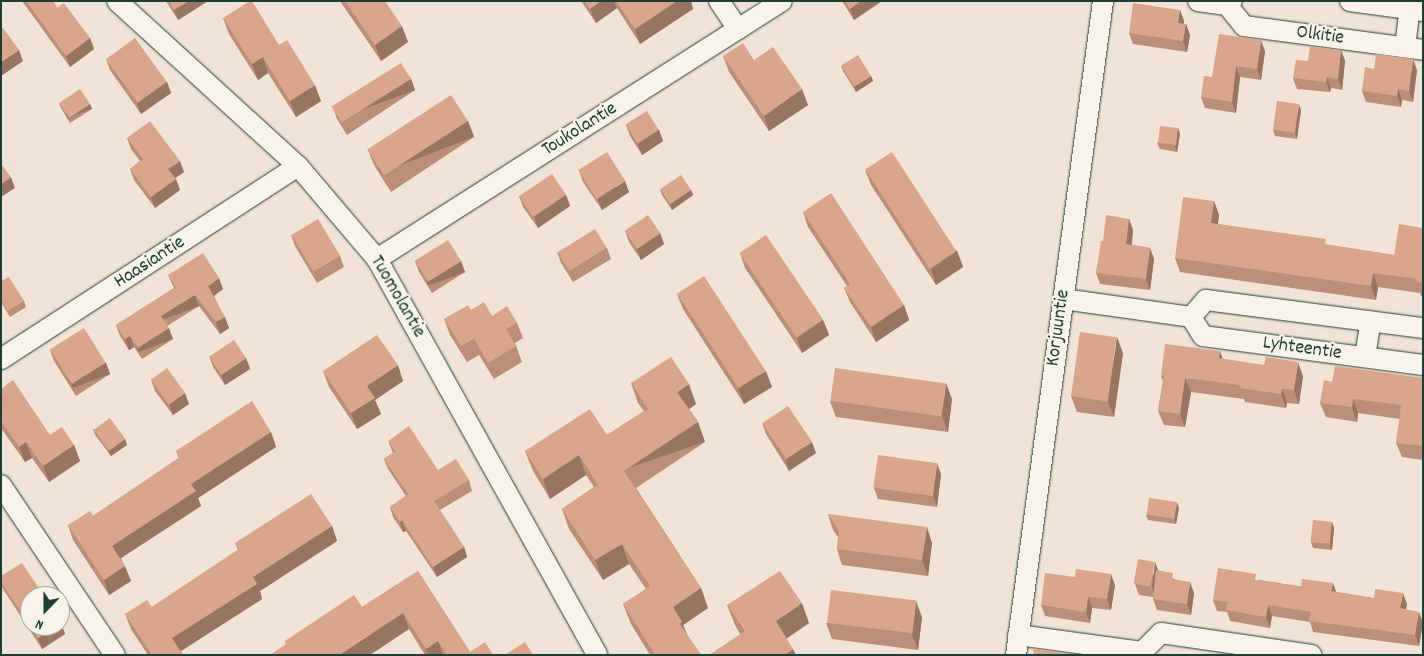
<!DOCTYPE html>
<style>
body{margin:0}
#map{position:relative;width:1424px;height:656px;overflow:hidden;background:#f1e3d6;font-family:Dekko,sans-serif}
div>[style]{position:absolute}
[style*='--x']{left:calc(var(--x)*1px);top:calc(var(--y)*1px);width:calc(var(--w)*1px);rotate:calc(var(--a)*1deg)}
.roads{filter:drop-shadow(0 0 1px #1f3d34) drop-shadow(0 0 1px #1f3d34)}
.minor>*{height:20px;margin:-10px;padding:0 10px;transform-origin:10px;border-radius:10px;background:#f7f3e8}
.wall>*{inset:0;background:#bb8e79}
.shaded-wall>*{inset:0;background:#987463;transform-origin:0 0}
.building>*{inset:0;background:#d9a58d;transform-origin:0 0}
span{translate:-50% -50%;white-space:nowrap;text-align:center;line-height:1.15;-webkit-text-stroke:4.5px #f7f3e8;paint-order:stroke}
.street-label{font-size:20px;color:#1f3d34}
.frame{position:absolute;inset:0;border:2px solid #1f3d34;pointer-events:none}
.north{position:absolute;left:20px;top:586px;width:50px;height:50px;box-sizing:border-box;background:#f7f3e8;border:1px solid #a1aaa0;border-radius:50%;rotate:202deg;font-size:14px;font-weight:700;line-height:20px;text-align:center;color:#1f3d34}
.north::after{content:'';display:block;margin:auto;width:18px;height:22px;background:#1f3d34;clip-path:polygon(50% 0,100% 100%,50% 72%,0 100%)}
</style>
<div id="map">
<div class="roads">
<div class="minor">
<i style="--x:117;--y:1;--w:245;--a:42.4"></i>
<i style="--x:298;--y:166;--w:122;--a:49.7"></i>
<i style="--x:377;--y:259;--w:453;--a:60.9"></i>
<i style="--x:719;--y:1;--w:34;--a:56"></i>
<i style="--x:1198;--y:1;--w:29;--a:8"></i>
<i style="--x:1227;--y:5;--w:6;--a:-39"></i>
<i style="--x:1350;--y:1;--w:74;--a:7.8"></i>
<i style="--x:1227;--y:5;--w:27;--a:51"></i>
<i style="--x:1244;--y:26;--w:181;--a:7.6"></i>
<i style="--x:1405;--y:47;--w:38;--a:-83"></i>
<i style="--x:377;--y:259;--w:480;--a:-32.5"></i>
<i style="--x:1063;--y:299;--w:129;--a:8"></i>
<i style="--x:1191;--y:317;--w:22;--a:58"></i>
<i style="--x:1203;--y:336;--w:222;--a:7.5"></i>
<i style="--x:1191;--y:317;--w:23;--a:-49"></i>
<i style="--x:1206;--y:300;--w:219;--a:7.4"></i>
<i style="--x:1365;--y:357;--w:36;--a:-81"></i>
<i style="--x:1;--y:359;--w:354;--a:-33"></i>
<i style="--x:1;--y:485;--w:205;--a:56.2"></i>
<i style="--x:1018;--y:635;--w:125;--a:7.8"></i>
<i style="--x:1142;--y:652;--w:4;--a:56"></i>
<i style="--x:1142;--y:652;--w:27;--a:-45"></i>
<i style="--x:1161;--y:633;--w:152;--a:8.3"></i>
<i style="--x:1016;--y:655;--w:660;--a:-82.42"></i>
</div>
</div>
<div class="wall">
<i style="clip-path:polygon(22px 1px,53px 1px,57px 8px,90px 38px,94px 49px,70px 67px)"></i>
<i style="clip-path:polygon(166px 1px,208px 1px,178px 20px)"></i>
<i style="clip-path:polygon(340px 1px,385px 1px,408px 42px,381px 61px)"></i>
<i style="clip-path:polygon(581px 1px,691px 1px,693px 9px,640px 44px,617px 8px,596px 23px)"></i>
<i style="clip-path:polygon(842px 1px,882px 1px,854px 20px)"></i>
<i style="clip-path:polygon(1180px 10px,1184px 21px,1184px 24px,1186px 24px,1190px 35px,1187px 52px,1133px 44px,1129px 33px)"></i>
<i style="clip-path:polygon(223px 18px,279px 45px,321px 101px,296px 117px,268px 73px,258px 80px,229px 34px)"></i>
<i style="clip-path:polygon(1341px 50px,1345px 61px,1342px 90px,1331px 88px,1330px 92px,1297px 89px,1293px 78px,1308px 61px)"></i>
<i style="clip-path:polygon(1265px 51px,1261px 80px,1240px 77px,1236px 113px,1205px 108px,1201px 97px,1212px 77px)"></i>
<i style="clip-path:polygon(723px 56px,754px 60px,808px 105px,769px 131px,729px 72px)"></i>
<i style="clip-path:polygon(106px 59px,167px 82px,171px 93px,141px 114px,110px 70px)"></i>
<i style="clip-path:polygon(841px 66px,871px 76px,873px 81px,856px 92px,843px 71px)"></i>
<i style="clip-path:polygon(1374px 69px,1417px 70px,1413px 102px,1402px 100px,1401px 107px,1366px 102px,1362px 91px)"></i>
<i style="clip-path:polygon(411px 79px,415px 90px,347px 135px,337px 119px,333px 108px)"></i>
<i style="clip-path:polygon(59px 103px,90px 104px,92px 109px,70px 123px,61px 108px)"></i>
<i style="clip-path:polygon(1301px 110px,1297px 139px,1275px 136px,1273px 130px)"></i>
<i style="clip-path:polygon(468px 121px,474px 137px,391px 192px,374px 165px,368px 150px)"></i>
<i style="clip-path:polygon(626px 125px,659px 130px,663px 141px,642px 155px,630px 136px)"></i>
<i style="clip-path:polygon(1178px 128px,1180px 134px,1177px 152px,1160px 149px,1157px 143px)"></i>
<i style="clip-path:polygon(127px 138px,184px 172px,175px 178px,180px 190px,155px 208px,134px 180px,130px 169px,140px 161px,131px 149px)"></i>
<i style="clip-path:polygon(865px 170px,957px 251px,963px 267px,936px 285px,871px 185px)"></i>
<i style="clip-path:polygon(579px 171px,629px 192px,602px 210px,583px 182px)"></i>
<i style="clip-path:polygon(660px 189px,691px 190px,693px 195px,672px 210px,662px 195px)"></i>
<i style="clip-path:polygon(566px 195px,570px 206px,538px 228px,523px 207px,519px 196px)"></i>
<i style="clip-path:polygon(1214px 201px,1219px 215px,1218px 224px,1328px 245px,1394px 255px,1423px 228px,1423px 296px,1421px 296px,1420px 293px,1378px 287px,1376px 300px,1180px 272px,1175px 258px)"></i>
<i style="clip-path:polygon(803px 212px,904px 305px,909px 320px,876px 342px,850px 302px,844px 288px,847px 286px,808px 227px)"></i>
<i style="clip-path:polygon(1129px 219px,1133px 230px,1132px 245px,1150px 248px,1154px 259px,1150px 290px,1100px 284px,1096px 273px,1103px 241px)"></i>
<i style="clip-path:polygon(625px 231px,660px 233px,664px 244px,641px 260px,629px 242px)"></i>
<i style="clip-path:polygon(291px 235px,340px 256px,344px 267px,317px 283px,295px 246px)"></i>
<i style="clip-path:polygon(607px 248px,611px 259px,573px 282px,561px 263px,557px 252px)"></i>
<i style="clip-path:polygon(740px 253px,823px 320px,829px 335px,802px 353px,745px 268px)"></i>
<i style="clip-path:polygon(415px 261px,461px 261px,465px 272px,432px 293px,419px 272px)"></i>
<i style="clip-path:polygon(168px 275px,223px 289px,214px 296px,229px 328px,220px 334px,199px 306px,167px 326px,173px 339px,142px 359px,134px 347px,129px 350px,120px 336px,116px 325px,174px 288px)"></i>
<i style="clip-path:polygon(1px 281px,24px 301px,26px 307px,10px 317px,1px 302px)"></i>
<i style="clip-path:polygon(677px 294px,772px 387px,744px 404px,683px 309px)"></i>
<i style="clip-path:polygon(471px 310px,517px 323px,523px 338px,515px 343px,522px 362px,494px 379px,479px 355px,467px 362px,450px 335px,444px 319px)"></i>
<i style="clip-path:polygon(50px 350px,106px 363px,110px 374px,76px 396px,54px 361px)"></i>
<i style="clip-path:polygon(1220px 351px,1222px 359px,1303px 376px,1299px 404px,1287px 403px,1286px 408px,1245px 402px,1244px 399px,1191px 392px,1185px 427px,1164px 425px,1158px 411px,1163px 381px,1161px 376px)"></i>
<i style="clip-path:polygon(1123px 353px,1114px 417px,1077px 412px,1071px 396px)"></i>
<i style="clip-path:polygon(209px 356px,246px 358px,250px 369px,225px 385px,213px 367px)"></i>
<i style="clip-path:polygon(323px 371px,403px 381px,375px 400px,381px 414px,357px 429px,329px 387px)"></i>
<i style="clip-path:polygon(1423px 378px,1423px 460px,1402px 457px,1396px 443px,1400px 419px,1358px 413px,1357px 422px,1326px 417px,1320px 403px,1332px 382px)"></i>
<i style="clip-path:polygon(151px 380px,189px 404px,173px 415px,155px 391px)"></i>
<i style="clip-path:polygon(631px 383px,696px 404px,689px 409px,698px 422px,705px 442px,636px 488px,701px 588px,708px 608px,683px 625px,686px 633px,701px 655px,650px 655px,631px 624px,623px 604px,646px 589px,629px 564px,603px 580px,569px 529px,562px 509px,594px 487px,586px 475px,550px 499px,533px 471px,525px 451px,607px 435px,644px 411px,638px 403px)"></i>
<i style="clip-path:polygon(1px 389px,50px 435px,74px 445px,80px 461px,49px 482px,32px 458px,25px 462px,1px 428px)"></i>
<i style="clip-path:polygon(952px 399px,948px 432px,836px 417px,830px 401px)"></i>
<i style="clip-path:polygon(762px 423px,816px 453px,789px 471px,766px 434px)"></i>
<i style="clip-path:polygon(93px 429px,125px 439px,127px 445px,111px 456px,95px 435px)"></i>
<i style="clip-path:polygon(271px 432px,276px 447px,198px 498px,201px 506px,121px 558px,131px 581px,109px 595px,73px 540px,68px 525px,93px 516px,179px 458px,176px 451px)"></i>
<i style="clip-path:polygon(388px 441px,438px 470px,469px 480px,472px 491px,440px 510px,464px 547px,467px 557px,437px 577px,406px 531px,403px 532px,393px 517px,390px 507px,406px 496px,388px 469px,384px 459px,393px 453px)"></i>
<i style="clip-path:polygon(941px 474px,937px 507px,878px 499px,874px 488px)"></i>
<i style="clip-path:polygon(1179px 508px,1176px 524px,1148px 520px,1146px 515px)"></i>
<i style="clip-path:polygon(828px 514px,932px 543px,928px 576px,842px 565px,837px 549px,838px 537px,833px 530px)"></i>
<i style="clip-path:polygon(1332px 522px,1334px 528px,1332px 550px,1313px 548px,1311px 542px)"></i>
<i style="clip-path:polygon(332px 526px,337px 541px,260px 591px,262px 599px,181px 651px,183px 655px,148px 655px,131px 629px,125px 614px,152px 607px,238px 550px,235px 543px)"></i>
<i style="clip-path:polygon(418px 571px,470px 652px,493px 655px,425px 655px,409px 629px,286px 644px,285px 641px,362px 607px)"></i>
<i style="clip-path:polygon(1159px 571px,1176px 580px,1194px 593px,1191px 615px,1157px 610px,1153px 599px,1153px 597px,1139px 595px,1135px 584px)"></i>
<i style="clip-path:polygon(1px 576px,30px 596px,30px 626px,60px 626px,61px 623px,65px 634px,42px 649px,3px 589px,1px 585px)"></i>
<i style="clip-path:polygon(1259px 580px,1336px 592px,1407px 604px,1406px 609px,1423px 623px,1419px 646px,1313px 632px,1310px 622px,1272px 616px,1270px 628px,1230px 621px,1227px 612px,1217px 611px,1213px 600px)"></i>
<i style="clip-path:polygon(1115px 585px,1111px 610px,1092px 608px,1090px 623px,1045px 616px,1041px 605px)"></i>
<i style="clip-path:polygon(727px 605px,809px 623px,787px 638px,740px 634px,735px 625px)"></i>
<i style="clip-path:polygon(922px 617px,918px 650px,832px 639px,826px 623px)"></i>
</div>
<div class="shaded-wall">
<i style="clip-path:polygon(189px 1px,208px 1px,178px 20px,174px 10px)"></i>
<i style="clip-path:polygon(601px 1px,614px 1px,617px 8px,596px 23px,590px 9px)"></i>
<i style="clip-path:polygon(677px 1px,691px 1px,693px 9px,640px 44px,635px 29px)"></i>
<i style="clip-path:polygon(861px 1px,882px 1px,854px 20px,850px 9px)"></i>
<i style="clip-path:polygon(1180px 10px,1184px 21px,1182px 34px,1178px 23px)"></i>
<i style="clip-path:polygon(1186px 24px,1190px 35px,1187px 52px,1183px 41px)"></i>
<i style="clip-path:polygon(402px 26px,408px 42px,381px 61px,375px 45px)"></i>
<i style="clip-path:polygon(90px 38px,94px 49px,70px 67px,66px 56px)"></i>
<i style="clip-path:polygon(1261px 40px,1265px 51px,1261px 80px,1257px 69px)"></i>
<i style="clip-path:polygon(19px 50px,23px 61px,1px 76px,1px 62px)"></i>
<i style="clip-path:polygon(1341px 50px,1345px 61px,1342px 90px,1338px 79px)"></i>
<i style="clip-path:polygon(263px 57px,268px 73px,258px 80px,252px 64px)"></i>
<i style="clip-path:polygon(1413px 59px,1417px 70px,1413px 102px,1409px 91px)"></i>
<i style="clip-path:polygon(1236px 66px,1240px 77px,1236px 113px,1232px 102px)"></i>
<i style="clip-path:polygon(871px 76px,873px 81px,856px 92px,854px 86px)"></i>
<i style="clip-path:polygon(1327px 77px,1331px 88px,1330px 92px,1326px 82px)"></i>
<i style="left:411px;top:79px;width:12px;height:82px;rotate:70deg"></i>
<i style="clip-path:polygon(167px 82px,171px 93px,141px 114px,137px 103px)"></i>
<i style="clip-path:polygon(315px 85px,321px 101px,296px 117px,290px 101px)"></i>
<i style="clip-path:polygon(802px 89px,808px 105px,769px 131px,764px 116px)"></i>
<i style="clip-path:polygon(1398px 89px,1402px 100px,1401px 107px,1397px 96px)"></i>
<i style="left:90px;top:104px;width:5px;height:26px;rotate:68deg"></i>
<i style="clip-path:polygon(1299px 104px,1301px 110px,1297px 139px,1295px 133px)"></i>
<i style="left:468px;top:121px;width:17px;height:100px;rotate:69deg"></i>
<i style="clip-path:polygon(1178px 128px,1180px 134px,1177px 152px,1175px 146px)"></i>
<i style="clip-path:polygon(659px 130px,663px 141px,642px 155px,638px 144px)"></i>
<i style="clip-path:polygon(180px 161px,184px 172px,172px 180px,168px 169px)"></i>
<i style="clip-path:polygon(11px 177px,15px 188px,1px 197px,1px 184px)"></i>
<i style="clip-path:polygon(176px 179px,180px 190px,155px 208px,151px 197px)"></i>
<i style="clip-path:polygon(625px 181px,629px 192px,602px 210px,598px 199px)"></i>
<i style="clip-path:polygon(691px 190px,693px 195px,672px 210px,670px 204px)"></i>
<i style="clip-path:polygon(566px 195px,570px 206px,538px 228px,534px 217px)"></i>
<i style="clip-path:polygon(1214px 201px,1219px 215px,1216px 237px,1211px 223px)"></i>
<i style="clip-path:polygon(1129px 219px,1133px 230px,1130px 255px,1126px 244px)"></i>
<i style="clip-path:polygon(660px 233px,664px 244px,641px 260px,637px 249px)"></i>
<i style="clip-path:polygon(1150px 248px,1154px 259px,1150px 290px,1146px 279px)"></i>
<i style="clip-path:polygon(957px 251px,963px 267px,936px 285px,931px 269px)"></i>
<i style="left:461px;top:261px;width:12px;height:39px;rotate:70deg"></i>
<i style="clip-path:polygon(1373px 273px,1378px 287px,1376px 300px,1371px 286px)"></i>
<i style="clip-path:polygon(219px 278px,223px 289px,212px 297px,208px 286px)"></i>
<i style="left:195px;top:295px;width:12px;height:40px;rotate:70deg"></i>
<i style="clip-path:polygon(904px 305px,909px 320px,876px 342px,871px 327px)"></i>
<i style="clip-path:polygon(225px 317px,229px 328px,220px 334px,216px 322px)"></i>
<i style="clip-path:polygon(823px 320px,829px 335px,802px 353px,797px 338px)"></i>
<i style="left:169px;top:328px;width:12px;height:37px;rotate:70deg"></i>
<i style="clip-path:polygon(130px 336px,134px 347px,129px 350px,125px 339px)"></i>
<i style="clip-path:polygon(1117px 337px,1123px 353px,1114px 417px,1108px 401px)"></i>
<i style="clip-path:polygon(1220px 351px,1225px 365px,1219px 358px)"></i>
<i style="clip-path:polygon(246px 358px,250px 369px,225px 385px,221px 374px)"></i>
<i style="clip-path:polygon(1298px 362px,1303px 376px,1299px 404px,1294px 390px)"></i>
<i style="left:106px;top:363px;width:12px;height:40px;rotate:70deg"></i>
<i style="clip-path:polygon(398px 365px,403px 381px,375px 400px,381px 414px,357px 429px,351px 413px,367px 386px)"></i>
<i style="clip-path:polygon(766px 371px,772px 387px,744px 404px,738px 388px)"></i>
<i style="clip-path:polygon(1185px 378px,1191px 392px,1185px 427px,1180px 414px)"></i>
<i style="clip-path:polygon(946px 383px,952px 399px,948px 432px,942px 416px)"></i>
<i style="clip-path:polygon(689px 384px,696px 404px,685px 412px,677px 392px)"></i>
<i style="clip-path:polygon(1282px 389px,1287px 403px,1286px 408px,1281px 394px)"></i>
<i style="clip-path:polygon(185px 393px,189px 404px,173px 415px,169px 404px)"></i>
<i style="clip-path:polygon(1353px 399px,1358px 413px,1357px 422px,1352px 407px)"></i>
<i style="left:698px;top:422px;width:21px;height:89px;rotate:71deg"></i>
<i style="clip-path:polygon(271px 432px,276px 447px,198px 498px,201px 506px,118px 560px,112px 546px,191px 484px)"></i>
<i style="clip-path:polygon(125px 439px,127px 445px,111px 456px,108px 451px)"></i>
<i style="clip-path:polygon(26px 442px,32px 458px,25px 462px,19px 447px)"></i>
<i style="clip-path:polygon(812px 442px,816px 453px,789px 471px,785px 460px)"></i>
<i style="clip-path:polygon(74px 445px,80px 461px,49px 482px,43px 466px)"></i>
<i style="clip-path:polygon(579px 455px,586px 475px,550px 499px,543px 479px)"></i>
<i style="clip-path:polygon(937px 463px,941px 474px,937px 507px,933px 496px)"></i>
<i style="clip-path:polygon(1177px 502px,1179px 508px,1176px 524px,1174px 519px)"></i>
<i style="clip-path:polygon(402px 520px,406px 531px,403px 532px,400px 522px)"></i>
<i style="clip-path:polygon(1332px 522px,1334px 528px,1332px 550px,1330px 545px)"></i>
<i style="clip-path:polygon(332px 526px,337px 541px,260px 591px,262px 599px,178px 653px,172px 638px,253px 577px)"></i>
<i style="clip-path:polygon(927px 527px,932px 543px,928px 576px,922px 560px)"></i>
<i style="clip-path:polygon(622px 544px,629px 564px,603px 580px,595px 560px)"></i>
<i style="clip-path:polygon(464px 547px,467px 557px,437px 577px,433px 567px)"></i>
<i style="clip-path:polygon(1155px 562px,1159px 573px,1156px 598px,1152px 587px)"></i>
<i style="clip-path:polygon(125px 566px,131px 581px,109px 595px,104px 580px)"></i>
<i style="clip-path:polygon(1111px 574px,1115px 585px,1111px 610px,1107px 599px)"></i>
<i style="clip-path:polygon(1190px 582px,1194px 593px,1191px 615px,1187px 604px)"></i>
<i style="clip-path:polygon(1333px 583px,1337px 594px,1331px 591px)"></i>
<i style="clip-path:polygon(701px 588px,708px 608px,683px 625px,690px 642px,687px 644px,673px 607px)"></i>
<i style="clip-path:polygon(1403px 593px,1407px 604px,1404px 619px,1400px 608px)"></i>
<i style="clip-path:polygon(1088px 597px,1092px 608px,1090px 623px,1086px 612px)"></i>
<i style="clip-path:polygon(916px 601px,922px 617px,918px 650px,912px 634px)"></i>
<i style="clip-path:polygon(802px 603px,809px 623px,783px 641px,776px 621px)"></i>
<i style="clip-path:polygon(1268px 605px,1272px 616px,1270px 628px,1266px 617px)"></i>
<i style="clip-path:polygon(1419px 612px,1423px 623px,1419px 646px,1415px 635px)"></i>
<i style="clip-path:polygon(403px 613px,409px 629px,370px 655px,339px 655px)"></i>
<i style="clip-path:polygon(60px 623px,61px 623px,65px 634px,42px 649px,38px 638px,56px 626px,60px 626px)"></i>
<i style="clip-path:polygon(438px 641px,443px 655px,428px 655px,426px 649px)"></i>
<i style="clip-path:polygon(793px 649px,796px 655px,784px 655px)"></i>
</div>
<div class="building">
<i style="clip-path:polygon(26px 1px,53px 1px,57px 8px,64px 3px,90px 38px,66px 56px)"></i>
<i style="clip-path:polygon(169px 1px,189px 1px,174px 10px)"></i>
<i style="clip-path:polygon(250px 1px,252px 1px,279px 45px,287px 40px,315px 85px,290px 101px,263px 57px,252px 64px,223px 18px)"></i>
<i style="clip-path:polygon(345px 1px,385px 1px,402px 26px,375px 45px)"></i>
<i style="clip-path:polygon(585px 1px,601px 1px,590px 9px)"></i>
<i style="clip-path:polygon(616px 1px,677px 1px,635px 29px)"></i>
<i style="clip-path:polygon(845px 1px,861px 1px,850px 9px)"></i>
<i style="clip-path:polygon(1133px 3px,1180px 10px,1178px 23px,1186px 24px,1183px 41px,1129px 33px)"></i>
<i style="clip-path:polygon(3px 28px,19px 50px,1px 62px,1px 29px)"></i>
<i style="clip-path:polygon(1219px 34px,1261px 40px,1257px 69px,1236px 66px,1232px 102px,1201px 97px,1204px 76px,1212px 77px)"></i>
<i style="left:135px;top:38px;width:54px;height:36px;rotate:54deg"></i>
<i style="clip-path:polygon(743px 43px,754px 60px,773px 47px,802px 89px,764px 116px,723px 56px)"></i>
<i style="clip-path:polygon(1310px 46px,1341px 50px,1338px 79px,1327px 77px,1326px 82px,1293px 78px,1296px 60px,1308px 61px)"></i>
<i style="clip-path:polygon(1376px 54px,1413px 59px,1409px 91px,1398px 89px,1397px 96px,1362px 91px,1365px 67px,1374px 69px)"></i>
<i style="left:858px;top:55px;width:25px;height:20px;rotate:58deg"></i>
<i style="left:401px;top:63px;width:19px;height:82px;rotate:58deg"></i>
<i style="left:80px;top:89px;width:18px;height:25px;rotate:56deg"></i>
<i style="left:451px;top:95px;width:31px;height:100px;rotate:57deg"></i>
<i style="left:1277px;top:101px;width:22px;height:29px;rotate:8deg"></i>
<i style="left:647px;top:111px;width:22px;height:25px;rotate:58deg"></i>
<i style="clip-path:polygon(150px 121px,180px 161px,168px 169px,176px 179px,151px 197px,130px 169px,143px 159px,127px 138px)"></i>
<i style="left:1160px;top:126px;width:18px;height:17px;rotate:6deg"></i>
<i style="left:607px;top:152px;width:34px;height:34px;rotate:58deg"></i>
<i style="left:892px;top:152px;width:118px;height:32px;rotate:57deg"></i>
<i style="clip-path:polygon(1px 164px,11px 177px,1px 184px)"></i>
<i style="left:552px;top:174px;width:25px;height:40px;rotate:56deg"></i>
<i style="left:681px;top:175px;width:18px;height:25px;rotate:56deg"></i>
<i style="clip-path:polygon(831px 193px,904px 305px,871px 327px,844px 288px,850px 284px,803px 212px)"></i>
<i style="clip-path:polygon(1183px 197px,1214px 201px,1211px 223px,1326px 239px,1325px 244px,1394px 255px,1399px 224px,1423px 228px,1423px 283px,1416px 282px,1417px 279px,1373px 273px,1371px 286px,1175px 258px)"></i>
<i style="left:648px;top:215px;width:22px;height:28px;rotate:56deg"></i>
<i style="clip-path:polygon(1106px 215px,1129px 219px,1126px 244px,1150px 248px,1146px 279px,1096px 273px,1101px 241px,1103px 241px)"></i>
<i style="left:318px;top:219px;width:43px;height:31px;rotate:59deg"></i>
<i style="left:595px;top:229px;width:22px;height:44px;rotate:58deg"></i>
<i style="left:766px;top:235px;width:102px;height:32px;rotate:56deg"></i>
<i style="left:448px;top:240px;width:25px;height:39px;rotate:58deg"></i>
<i style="clip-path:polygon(203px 253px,219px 278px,208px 286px,225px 317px,216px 322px,195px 295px,161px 316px,169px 328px,138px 348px,130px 336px,125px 339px,116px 325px,176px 287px,168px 275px)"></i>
<i style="left:704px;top:276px;width:113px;height:32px;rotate:57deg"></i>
<i style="clip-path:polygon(9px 277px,24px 301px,8px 311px,1px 300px,1px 281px)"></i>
<i style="clip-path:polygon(484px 302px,492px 316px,507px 306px,517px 323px,506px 329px,516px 346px,488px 363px,474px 339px,461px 346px,444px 319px,468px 305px,471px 310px)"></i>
<i style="left:84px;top:328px;width:41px;height:40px;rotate:58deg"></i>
<i style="left:1080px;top:332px;width:37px;height:65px;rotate:8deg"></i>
<i style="clip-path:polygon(377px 335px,398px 365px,367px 386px,375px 398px,351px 413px,323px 371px)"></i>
<i style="left:234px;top:340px;width:22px;height:30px;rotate:56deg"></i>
<i style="clip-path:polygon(1165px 344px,1220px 351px,1219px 358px,1264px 365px,1266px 357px,1298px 362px,1294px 390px,1282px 389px,1281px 394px,1240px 388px,1240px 385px,1185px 378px,1180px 414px,1158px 411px,1164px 376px,1161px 376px)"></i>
<i style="clip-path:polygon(671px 357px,689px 384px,677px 392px,698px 422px,624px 471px,701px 588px,673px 607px,682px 622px,680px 624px,701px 655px,652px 655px,654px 653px,623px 604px,650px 586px,622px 544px,595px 560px,562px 509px,598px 485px,579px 455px,543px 479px,525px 451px,590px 409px,607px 435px,648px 409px,631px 383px)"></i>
<i style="clip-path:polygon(1335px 366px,1423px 378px,1423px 446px,1396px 443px,1401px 405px,1353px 399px,1352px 407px,1320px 403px,1324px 380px,1332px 382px)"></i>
<i style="left:167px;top:368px;width:31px;height:20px;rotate:54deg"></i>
<i style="left:835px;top:368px;width:112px;height:33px;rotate:8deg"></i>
<i style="clip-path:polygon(13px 380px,50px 435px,62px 427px,74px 445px,43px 466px,26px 442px,19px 447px,1px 421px,1px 402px,4px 400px,1px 397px,1px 389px)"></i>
<i style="clip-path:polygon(252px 401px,271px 432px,191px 484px,196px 491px,112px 546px,125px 566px,104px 580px,68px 525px,90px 511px,93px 516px,180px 457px,176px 451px)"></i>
<i style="left:788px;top:406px;width:43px;height:31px;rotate:56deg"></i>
<i style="left:110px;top:418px;width:26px;height:20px;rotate:54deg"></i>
<i style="clip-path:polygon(409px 426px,438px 470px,456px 459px,469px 480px,434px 501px,464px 547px,433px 567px,402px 520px,400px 522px,390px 507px,408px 494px,384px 459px,395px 451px,388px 441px)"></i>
<i style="left:878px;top:455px;width:60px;height:33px;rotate:8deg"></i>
<i style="clip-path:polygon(311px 494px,332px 526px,253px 577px,257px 584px,172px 638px,183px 655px,152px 655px,125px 614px,147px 600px,152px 607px,239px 549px,235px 543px)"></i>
<i style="left:1149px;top:498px;width:28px;height:17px;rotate:8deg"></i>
<i style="clip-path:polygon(828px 514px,927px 527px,922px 560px,837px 549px,839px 531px)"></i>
<i style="left:1313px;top:520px;width:19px;height:22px;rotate:6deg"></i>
<i style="left:1138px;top:559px;width:17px;height:25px;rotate:10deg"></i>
<i style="clip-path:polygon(22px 563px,44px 596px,30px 596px,30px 625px,1px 582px,1px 576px)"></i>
<i style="clip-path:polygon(1218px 568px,1256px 574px,1255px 580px,1301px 587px,1302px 579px,1333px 583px,1331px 591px,1374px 598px,1375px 589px,1403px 593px,1400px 608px,1419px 612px,1415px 635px,1309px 621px,1311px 612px,1268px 605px,1266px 617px,1226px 610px,1227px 602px,1213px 600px)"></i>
<i style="clip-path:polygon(1076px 569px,1111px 574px,1107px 599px,1088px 597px,1086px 612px,1041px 605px,1045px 573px,1075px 577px)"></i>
<i style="clip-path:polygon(1156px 570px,1173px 573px,1172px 579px,1190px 582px,1187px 604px,1153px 599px)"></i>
<i style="clip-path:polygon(418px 571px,470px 652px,485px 642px,493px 655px,447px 655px,438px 641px,426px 649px,403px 613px,339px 655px,270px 655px,286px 644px,285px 641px,354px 595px,362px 607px)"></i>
<i style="clip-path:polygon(780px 571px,802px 603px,776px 621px,793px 649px,784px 655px,709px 655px,745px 631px,727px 605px)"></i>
<i style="left:831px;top:590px;width:86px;height:33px;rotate:7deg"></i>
<i style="clip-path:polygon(30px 626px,56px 626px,38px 638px)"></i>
<i style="clip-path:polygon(525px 642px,533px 655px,505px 655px)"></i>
<i style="clip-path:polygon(1034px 648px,1068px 654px,1068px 655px,1033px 655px)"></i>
</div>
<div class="street-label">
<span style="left:1320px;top:36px;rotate:8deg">Olkitie</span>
<span style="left:580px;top:130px;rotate:-32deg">Toukolantie</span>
<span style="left:150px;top:263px;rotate:-33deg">Haasiantie</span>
<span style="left:397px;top:297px;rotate:60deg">Tuomolantie</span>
<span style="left:1059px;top:328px;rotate:-82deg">Korjuuntie</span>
<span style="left:1302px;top:349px;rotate:8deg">Lyhteentie</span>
</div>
<div class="frame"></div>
<div class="north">N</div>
</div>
